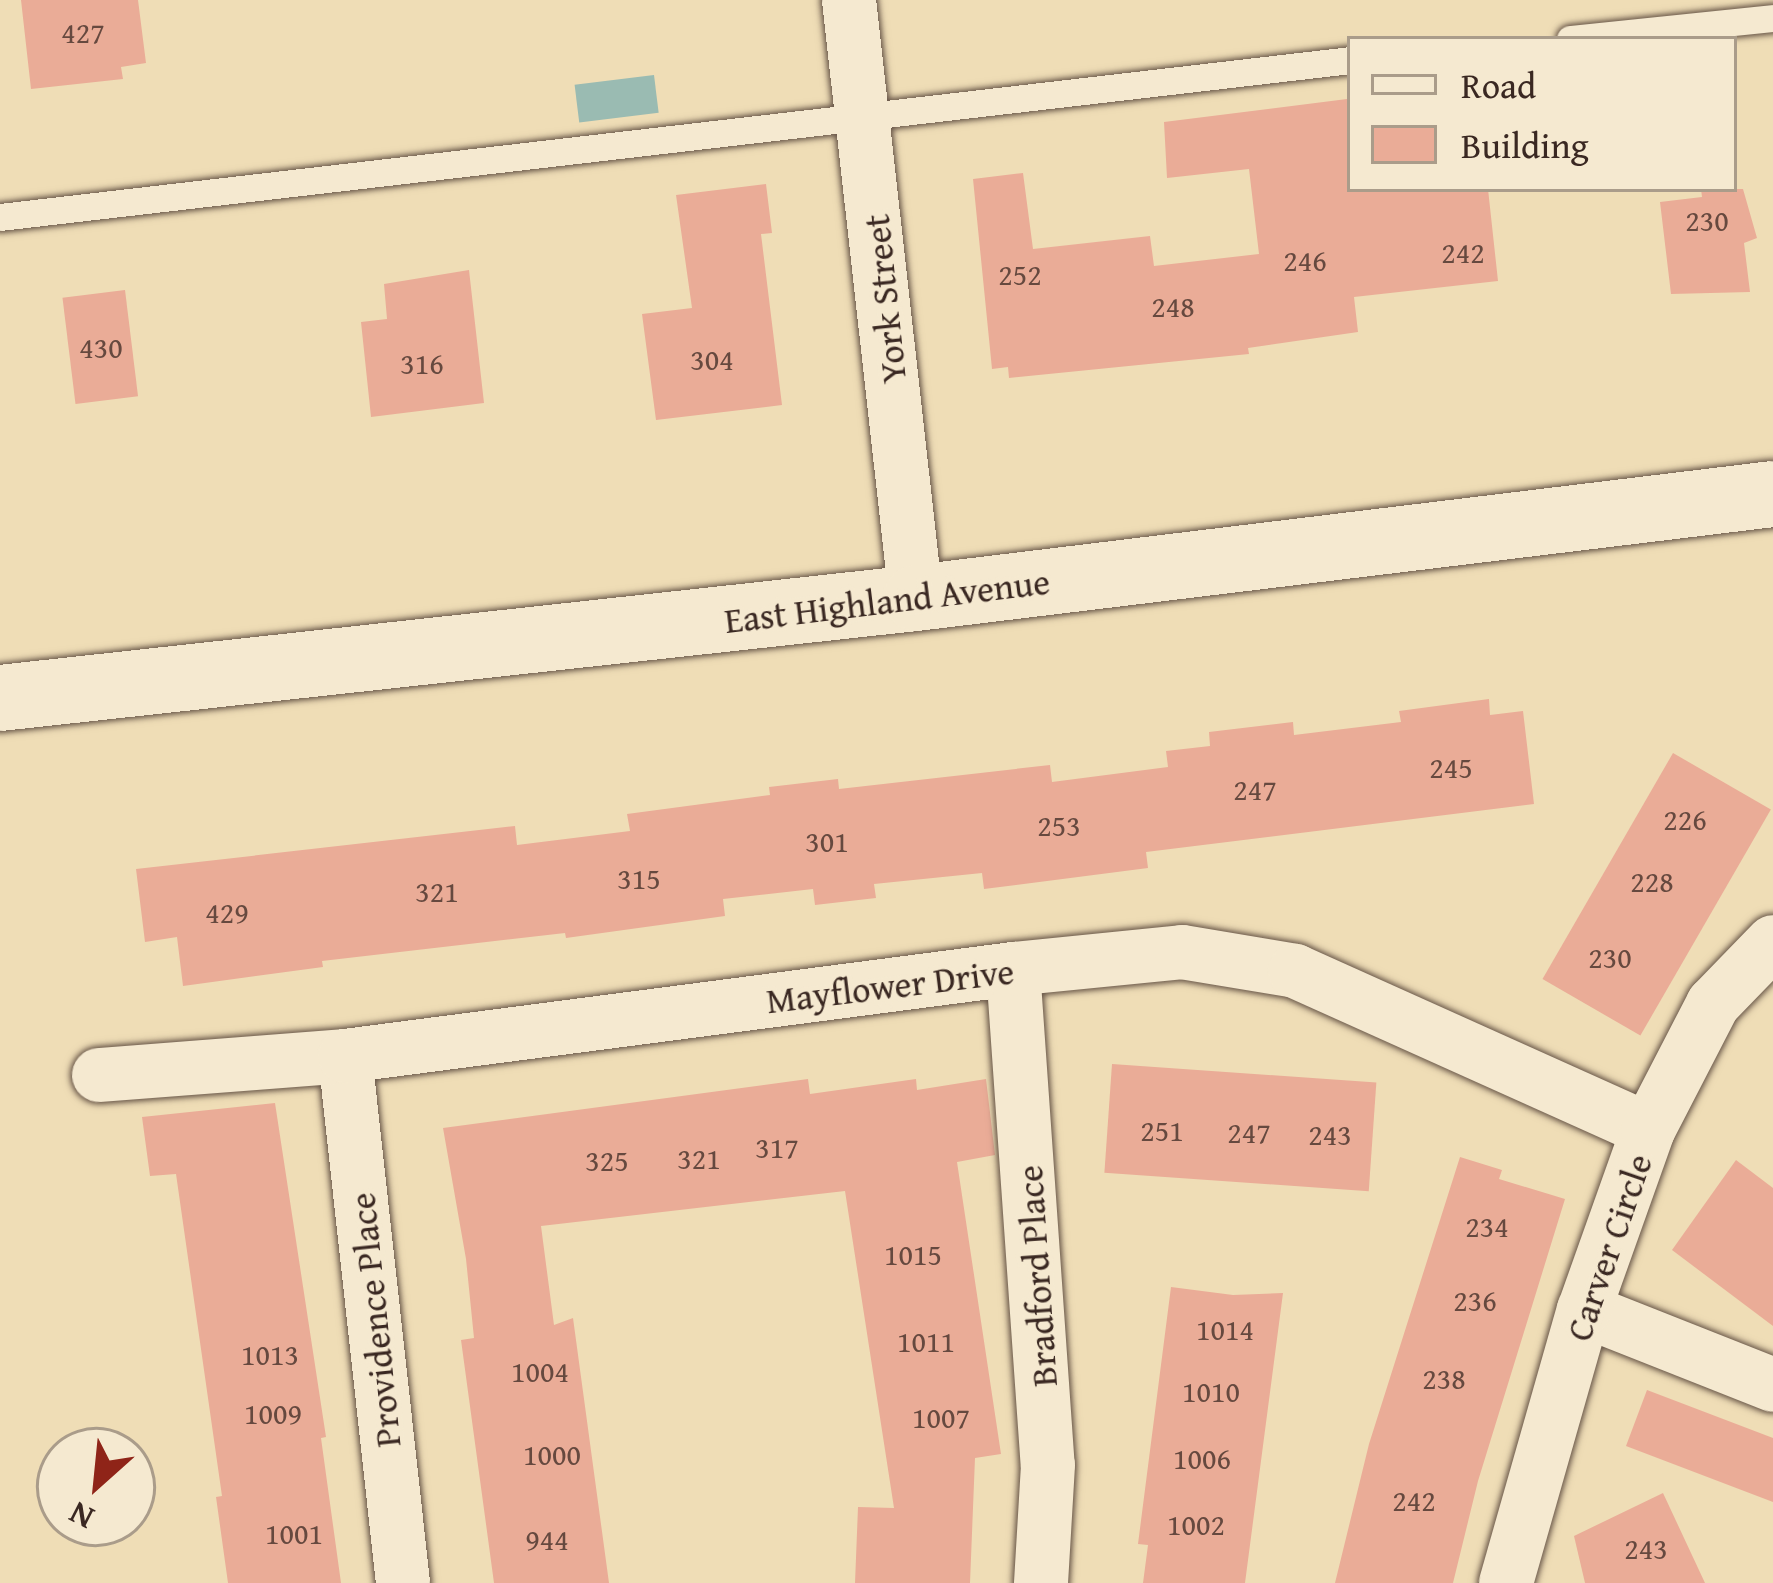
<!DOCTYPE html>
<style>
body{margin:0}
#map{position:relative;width:1773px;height:1583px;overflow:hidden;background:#efddb6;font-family:"Gentium Book Plus",serif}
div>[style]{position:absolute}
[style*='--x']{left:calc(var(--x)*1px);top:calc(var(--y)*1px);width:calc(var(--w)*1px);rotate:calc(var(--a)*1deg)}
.water>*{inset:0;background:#9abbb2;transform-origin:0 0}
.building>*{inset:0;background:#eaac97;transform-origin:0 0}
.roads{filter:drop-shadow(0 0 3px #675547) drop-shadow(0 0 3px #675547)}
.lane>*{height:27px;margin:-13.5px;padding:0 13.5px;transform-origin:13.5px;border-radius:13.5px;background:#f5e9d0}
.street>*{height:54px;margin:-27px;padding:0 27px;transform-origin:27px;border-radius:27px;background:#f5e9d0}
.secondary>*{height:66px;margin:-33px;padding:0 33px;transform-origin:33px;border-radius:33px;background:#f5e9d0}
span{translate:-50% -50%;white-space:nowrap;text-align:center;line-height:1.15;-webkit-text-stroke:9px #f5e9d0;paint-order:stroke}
.number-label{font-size:30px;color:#66493f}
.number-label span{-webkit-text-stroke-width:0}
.street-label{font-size:36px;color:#3a2822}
.legend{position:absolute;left:1347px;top:36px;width:390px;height:156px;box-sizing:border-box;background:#f5e9d0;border:3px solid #aa9c8a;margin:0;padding:15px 21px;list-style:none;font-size:36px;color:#3a2822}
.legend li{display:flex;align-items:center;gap:24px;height:60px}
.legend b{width:60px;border:3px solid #aa9c8a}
.north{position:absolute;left:36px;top:1427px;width:120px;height:120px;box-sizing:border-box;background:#f5e9d0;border:3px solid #aa9c8a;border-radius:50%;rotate:207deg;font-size:33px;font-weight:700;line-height:48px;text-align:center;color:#3a2822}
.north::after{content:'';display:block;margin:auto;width:42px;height:54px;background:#8f2418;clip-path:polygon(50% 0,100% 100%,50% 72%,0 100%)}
</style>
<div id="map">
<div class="water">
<i style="left:654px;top:75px;width:38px;height:80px;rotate:83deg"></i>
</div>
<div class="building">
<i style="clip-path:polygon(21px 0,138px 0,146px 63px,121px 67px,123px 79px,31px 89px)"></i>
<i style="clip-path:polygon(1347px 99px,1350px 189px,1488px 189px,1498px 281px,1354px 297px,1358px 332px,1248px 348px,1249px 354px,1009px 378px,1008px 367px,992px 369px,973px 179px,1023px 173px,1033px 249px,1150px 236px,1154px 266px,1259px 254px,1249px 169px,1167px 178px,1164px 122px)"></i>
<i style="clip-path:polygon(766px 184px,772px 233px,761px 234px,782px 405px,656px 420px,642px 314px,692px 308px,676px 195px)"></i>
<i style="clip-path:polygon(1701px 189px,1743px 189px,1757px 238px,1744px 243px,1750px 292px,1671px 294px,1660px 202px,1702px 197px)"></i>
<i style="clip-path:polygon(469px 270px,484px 403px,371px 417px,361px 322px,387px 319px,384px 284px)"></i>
<i style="left:125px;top:290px;width:107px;height:63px;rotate:83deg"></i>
<i style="clip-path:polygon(1489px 699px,1490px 715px,1523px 711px,1534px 804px,1146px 852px,1148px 868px,984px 889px,982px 873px,874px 884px,876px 898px,815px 905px,813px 889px,723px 899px,725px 916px,566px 938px,565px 933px,322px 961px,323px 967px,183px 986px,177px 937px,145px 942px,136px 869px,515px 826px,517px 845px,630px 831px,627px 814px,770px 795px,769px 787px,838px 779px,839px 789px,1050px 765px,1052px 782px,1168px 767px,1166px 751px,1210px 746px,1209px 732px,1293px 722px,1294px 735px,1401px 722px,1399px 711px)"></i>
<i style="left:1673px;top:753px;width:113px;height:261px;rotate:30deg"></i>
<i style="left:1112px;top:1064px;width:265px;height:109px;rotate:4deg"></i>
<i style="clip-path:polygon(808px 1079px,810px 1094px,916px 1079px,917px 1090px,986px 1079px,995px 1155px,957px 1162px,1001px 1454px,975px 1458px,970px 1583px,855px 1583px,858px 1507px,894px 1508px,845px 1191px,541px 1226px,554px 1325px,573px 1318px,609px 1583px,494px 1583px,461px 1340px,474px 1338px,466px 1259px,443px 1128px)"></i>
<i style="clip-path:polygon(275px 1103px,326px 1437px,321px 1438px,341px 1583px,228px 1583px,216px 1497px,222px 1496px,176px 1174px,150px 1176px,142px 1117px)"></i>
<i style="clip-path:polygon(1460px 1157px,1502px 1170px,1499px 1179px,1565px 1199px,1478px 1481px,1453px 1583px,1335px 1583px,1369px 1444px)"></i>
<i style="clip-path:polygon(1736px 1160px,1773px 1188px,1773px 1326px,1672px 1250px)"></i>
<i style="clip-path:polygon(1171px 1287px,1233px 1295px,1283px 1293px,1245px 1583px,1143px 1583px,1148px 1545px,1138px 1544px)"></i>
<i style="clip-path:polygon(1647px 1390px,1773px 1438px,1773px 1502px,1626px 1446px)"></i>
<i style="clip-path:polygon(1663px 1493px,1705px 1583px,1585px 1583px,1574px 1536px)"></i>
</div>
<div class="roads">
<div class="lane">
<i style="--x:1570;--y:39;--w:204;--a:-5.9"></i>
<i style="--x:0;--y:217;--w:1359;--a:-6.63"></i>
</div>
<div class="street">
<i style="--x:849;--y:0;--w:602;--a:83.61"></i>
<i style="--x:1013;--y:969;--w:497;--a:86"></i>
<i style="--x:1048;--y:1465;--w:118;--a:93.4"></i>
<i style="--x:345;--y:1056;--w:530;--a:83.72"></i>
<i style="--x:99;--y:1075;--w:247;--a:-4.4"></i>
<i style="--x:345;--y:1056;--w:674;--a:-7.42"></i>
<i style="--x:1013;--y:969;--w:170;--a:-5.7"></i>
<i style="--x:1182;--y:952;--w:115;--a:9.5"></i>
<i style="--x:1295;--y:971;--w:387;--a:24.2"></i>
<i style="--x:1584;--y:1310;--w:203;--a:21.6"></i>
<i style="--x:1506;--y:1583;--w:284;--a:-74.1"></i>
<i style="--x:1584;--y:1310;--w:191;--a:-70.4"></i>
<i style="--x:1648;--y:1130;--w:142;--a:-62.7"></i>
<i style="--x:1713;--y:1004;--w:86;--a:-45.9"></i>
</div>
<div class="secondary">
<i style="--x:0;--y:698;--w:921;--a:-6.23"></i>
<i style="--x:916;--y:598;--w:863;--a:-6.92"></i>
</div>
</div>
<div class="number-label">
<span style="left:83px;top:32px">427</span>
<span style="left:1707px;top:220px">230</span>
<span style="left:1463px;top:252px">242</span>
<span style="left:1305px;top:260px">246</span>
<span style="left:1020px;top:274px">252</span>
<span style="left:1173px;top:306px">248</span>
<span style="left:101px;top:347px">430</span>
<span style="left:712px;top:359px">304</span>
<span style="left:422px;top:363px">316</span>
<span style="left:1451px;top:767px">245</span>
<span style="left:1255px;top:789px">247</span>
<span style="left:1685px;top:819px">226</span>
<span style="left:1059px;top:825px">253</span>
<span style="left:827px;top:841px">301</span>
<span style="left:639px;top:878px">315</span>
<span style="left:1652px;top:881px">228</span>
<span style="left:437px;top:891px">321</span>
<span style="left:227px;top:912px">429</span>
<span style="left:1610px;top:957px">230</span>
<span style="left:1162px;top:1130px">251</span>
<span style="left:1249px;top:1132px">247</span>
<span style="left:1330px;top:1134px">243</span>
<span style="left:777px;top:1147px">317</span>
<span style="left:699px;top:1158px">321</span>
<span style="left:607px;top:1160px">325</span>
<span style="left:1487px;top:1226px">234</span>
<span style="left:913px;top:1254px">1015</span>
<span style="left:1475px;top:1300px">236</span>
<span style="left:1225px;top:1329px">1014</span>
<span style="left:926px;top:1341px">1011</span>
<span style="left:270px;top:1354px">1013</span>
<span style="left:540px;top:1371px">1004</span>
<span style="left:1444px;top:1378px">238</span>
<span style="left:1211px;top:1391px">1010</span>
<span style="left:273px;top:1413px">1009</span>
<span style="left:941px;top:1417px">1007</span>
<span style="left:552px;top:1454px">1000</span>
<span style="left:1202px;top:1458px">1006</span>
<span style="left:1414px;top:1500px">242</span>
<span style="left:1196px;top:1524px">1002</span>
<span style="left:294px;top:1533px">1001</span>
<span style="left:547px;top:1539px">944</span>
<span style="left:1646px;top:1548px">243</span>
</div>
<div class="street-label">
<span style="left:884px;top:299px;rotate:-96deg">York Street</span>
<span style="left:887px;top:600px;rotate:-7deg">East Highland Avenue</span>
<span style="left:890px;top:985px;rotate:-7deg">Mayflower Drive</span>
<span style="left:1608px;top:1247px;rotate:-71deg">Carver Circle</span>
<span style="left:1036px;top:1276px;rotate:-94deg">Bradford Place</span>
<span style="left:374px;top:1320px;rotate:-96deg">Providence Place</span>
</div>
<ul class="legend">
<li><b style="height:15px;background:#f5e9d0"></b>Road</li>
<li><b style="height:33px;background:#eaac97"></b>Building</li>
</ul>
<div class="north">N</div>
</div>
